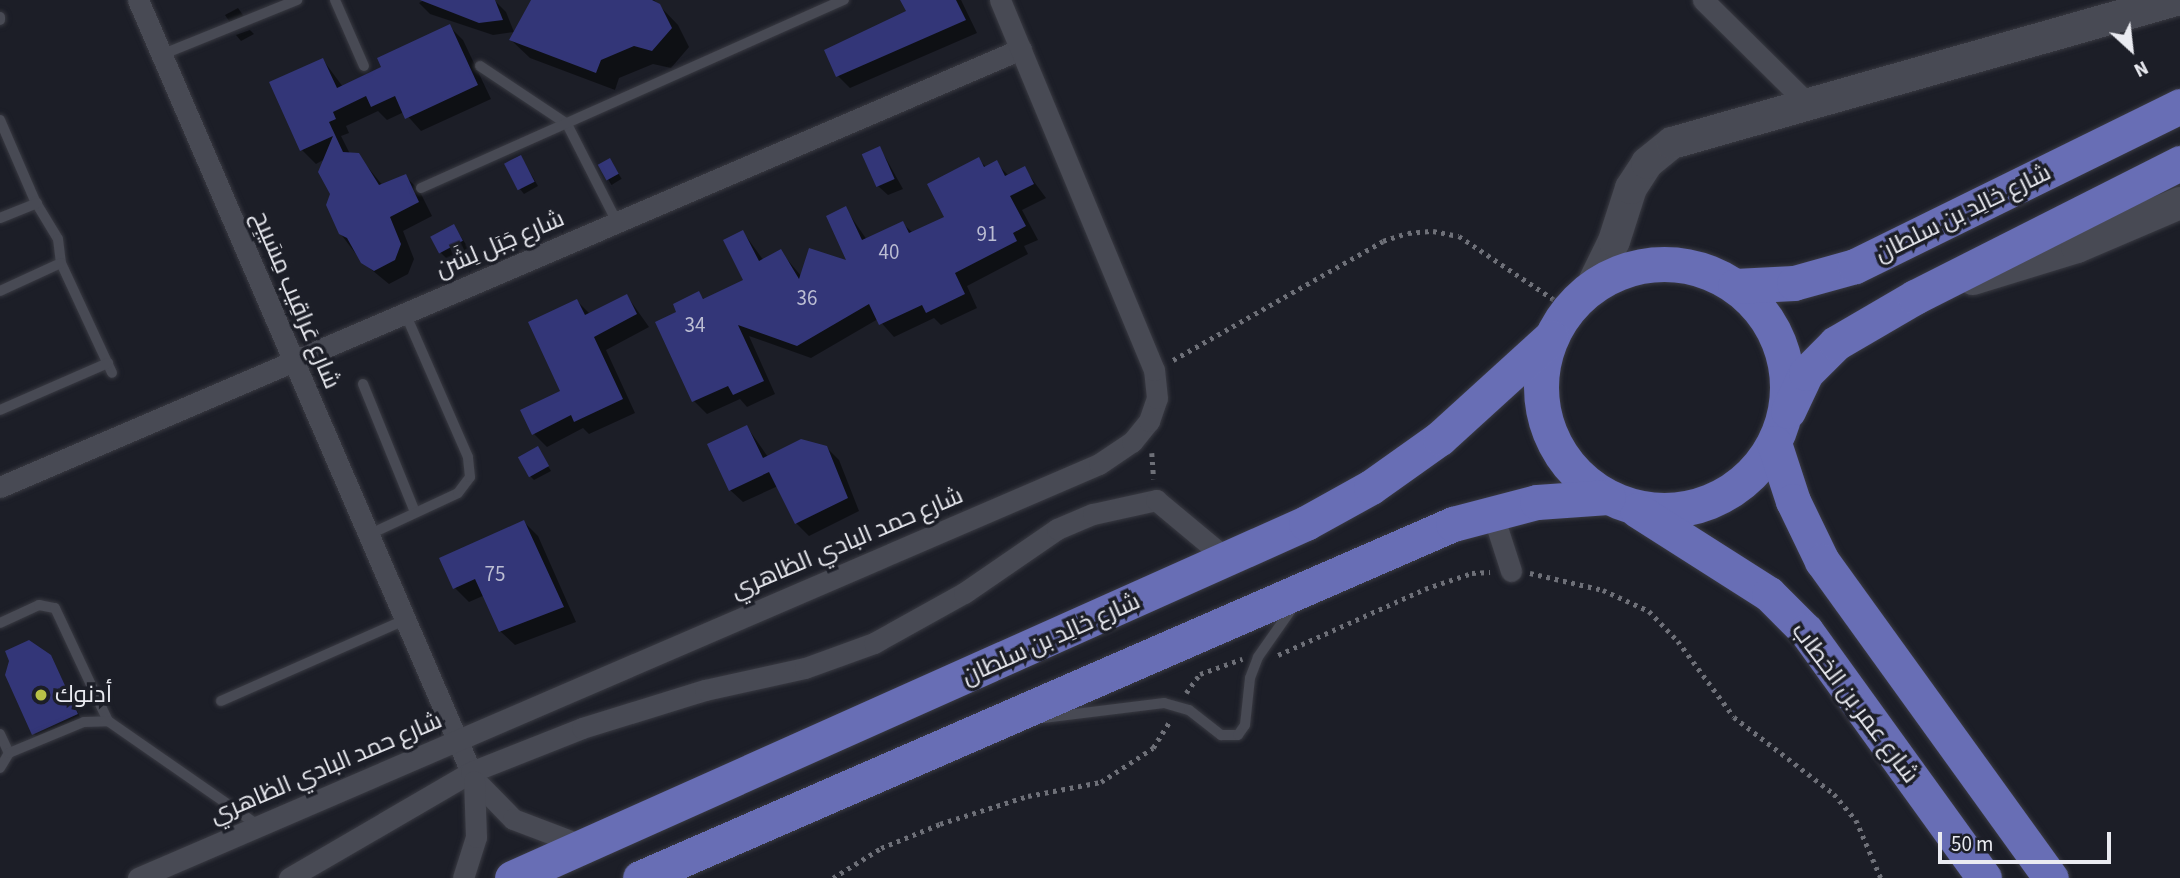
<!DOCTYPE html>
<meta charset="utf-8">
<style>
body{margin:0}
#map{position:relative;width:2180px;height:878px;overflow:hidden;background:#1c1e27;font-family:"Source Sans 3",Cairo,sans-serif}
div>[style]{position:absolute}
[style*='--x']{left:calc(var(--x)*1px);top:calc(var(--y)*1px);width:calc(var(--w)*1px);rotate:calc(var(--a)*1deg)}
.shadow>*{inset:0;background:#0007;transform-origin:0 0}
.building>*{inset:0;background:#333678;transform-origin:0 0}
.path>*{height:4.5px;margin-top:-2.25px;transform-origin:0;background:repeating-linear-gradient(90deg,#6e7078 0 3.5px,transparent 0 8.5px)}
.roads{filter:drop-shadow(0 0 2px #393a42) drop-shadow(0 0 2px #393a42)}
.lane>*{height:10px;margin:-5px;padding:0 5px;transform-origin:5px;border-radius:5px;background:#484a54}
.street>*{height:21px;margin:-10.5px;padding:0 10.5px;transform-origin:10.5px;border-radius:10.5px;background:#484a54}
.secondary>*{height:32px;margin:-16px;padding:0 16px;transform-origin:16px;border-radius:16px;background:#484a54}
.primary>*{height:35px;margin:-17.5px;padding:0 17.5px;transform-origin:17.5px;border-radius:17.5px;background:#686eb5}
.primary>.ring{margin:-17.5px;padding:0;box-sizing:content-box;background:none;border:35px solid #686eb5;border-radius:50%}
.dots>*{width:19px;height:19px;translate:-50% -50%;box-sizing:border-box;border:4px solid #1c1e27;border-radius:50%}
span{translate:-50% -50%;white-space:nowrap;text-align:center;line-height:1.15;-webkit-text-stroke:7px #1c1e27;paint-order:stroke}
.number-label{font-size:21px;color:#bcbed3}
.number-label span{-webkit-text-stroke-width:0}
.street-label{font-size:24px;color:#eaebf1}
.poi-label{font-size:24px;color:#eaebf1}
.left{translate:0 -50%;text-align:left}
.north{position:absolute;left:2096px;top:14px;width:70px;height:70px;-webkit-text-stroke:5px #1c1e27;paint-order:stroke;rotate:153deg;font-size:19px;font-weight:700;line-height:28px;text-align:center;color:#eaebf1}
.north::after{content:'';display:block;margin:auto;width:24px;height:32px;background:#eaebf1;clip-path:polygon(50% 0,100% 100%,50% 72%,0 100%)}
.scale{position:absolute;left:1938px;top:832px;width:173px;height:32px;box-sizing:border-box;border:4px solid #eaebf1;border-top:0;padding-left:9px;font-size:21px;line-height:24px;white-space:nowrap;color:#eaebf1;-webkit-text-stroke:5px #1c1e27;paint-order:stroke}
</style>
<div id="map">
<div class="shadow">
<i style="clip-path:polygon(424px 0,494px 0,506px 12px,514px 32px,493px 35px,430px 14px,419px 3px)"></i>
<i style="clip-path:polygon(533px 0,654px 0,678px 25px,689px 47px,671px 68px,653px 64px,619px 78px,615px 90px,530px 58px,511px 40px)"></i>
<i style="clip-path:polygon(902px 0,961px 0,977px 33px,850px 88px,838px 76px,908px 12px)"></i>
<i style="clip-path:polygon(238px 8px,245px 18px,231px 24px,225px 15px)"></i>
<i style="clip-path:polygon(449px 26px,463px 40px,491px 99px,421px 131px,404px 112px,387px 120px,378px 111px,346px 126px,349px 133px,341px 136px,350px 154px,358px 155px,383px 186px,405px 176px,419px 190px,432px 216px,403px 231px,414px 259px,408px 274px,389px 284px,362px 262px,340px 233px,325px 159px,316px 164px,302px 150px,323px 60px,343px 87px,384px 68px)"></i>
<i style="clip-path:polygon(250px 30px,254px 34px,241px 41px,236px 35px)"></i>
<i style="clip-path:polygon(880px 148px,903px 189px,888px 195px,878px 186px)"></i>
<i style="clip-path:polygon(521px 157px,538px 186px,524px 194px,520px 189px)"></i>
<i style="left:610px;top:160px;width:22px;height:12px;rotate:58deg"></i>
<i style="clip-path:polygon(979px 160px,987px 168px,996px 163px,1009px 176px,1024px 168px,1046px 198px,1022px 210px,1038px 240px,1024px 246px,1028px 254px,967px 286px,977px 308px,941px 325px,934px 318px,894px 337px,878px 319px,811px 358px,749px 336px,775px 394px,747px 407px,740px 399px,707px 414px,694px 401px,657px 323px,678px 313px,699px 294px,705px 300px,746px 280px,743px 232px,764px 261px,780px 251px,802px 277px,849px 263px,845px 208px,867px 240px,902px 223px,913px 233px,947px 218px)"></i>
<i style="clip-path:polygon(454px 226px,469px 249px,448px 260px,440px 252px)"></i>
<i style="clip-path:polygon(627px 296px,649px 327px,606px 350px,635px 413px,589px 434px,583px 428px,547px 447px,534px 434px,562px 391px,577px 301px,590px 314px)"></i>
<i style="clip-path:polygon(747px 427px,768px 457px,826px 447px,839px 460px,859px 511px,809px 536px,796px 523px,778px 486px,743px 502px,730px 490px)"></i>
<i style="clip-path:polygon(538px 449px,551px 471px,534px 480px,530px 476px)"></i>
<i style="clip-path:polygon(524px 522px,538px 536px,576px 622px,515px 645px,500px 631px,485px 595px,469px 602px,455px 588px)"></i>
<i style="clip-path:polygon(50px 657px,81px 719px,38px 738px,34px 734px)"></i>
</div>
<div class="building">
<i style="clip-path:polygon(420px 0,495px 0,503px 20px,479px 23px)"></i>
<i style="clip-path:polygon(531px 0,652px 0,660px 4px,672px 28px,652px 51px,634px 46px,601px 60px,596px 73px,509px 40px)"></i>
<i style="clip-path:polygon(900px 0,956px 0,966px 20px,836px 77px,824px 50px,906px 11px)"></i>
<i style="clip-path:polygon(450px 24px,478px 85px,405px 119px,395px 96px,371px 107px,366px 96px,333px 112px,336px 119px,329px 122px,343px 152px,359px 153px,379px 185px,406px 174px,419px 202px,390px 217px,401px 244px,395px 260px,374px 271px,361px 263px,347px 238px,339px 234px,326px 205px,330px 194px,318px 172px,333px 136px,300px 151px,269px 82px,323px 58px,337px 88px,381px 67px,377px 58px)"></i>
<i style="left:880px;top:146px;width:36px;height:20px;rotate:66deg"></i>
<i style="left:521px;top:155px;width:30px;height:19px;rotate:63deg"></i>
<i style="clip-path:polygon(979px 157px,984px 167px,997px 160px,1005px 176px,1025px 166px,1034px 184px,1010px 196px,1026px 226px,1013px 233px,1017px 241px,955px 273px,965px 294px,926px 313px,922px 305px,879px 325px,869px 304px,797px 346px,738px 325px,764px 381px,733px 395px,728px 386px,692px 402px,655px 322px,676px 312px,673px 304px,699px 291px,703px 299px,743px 280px,723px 240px,743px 230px,759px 261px,781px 249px,799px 279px,809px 248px,846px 260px,826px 216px,846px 206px,862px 240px,903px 221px,909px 233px,944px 217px,927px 184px)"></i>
<i style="left:610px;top:158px;width:18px;height:14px;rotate:61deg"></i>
<i style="left:454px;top:224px;width:19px;height:27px;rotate:62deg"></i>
<i style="clip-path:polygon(627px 294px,637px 314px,594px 337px,623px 399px,574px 422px,571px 415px,532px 435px,520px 410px,560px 391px,528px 322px,577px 299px,585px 315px)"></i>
<i style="clip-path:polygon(747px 425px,763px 458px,801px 439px,827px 446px,848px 498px,795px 524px,769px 472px,729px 491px,707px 444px)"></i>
<i style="left:538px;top:446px;width:23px;height:23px;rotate:61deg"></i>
<i style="clip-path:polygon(524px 520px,564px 607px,499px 632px,475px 579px,453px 589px,439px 558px)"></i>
<i style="clip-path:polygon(29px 640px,51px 655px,78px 714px,32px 735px,5px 675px,9px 661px,5px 651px)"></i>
</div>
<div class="path">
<i style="--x:1173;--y:360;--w:241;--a:-29.5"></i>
<i style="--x:1383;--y:241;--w:26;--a:-18"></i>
<i style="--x:1408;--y:233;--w:25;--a:-5"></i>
<i style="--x:1433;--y:231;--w:26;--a:11"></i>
<i style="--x:1459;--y:236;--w:131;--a:33.8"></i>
<i style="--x:1152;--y:453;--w:26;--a:86"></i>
<i style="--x:1530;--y:573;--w:75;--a:13.1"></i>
<i style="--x:1603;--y:590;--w:51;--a:24.5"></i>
<i style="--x:1649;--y:611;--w:42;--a:46"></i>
<i style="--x:1678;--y:641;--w:94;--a:53.6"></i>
<i style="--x:1734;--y:717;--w:126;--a:37.6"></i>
<i style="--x:1834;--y:794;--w:34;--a:50"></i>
<i style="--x:1856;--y:820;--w:63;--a:66.7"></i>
<i style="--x:1278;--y:655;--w:161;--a:-24.2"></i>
<i style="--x:1425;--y:589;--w:50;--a:-18.8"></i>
<i style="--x:1472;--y:573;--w:18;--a:-3"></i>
<i style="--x:1186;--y:693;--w:24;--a:-54"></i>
<i style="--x:1200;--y:674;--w:45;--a:-19.7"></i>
<i style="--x:833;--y:878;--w:57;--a:-32"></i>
<i style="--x:881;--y:848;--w:64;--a:-22.1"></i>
<i style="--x:940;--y:824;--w:92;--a:-17.7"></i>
<i style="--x:1028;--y:796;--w:74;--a:-10.9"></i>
<i style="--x:1101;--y:782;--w:62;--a:-33.2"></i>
<i style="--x:1153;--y:748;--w:31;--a:-58"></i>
</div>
<div class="roads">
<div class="lane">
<i style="--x:335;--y:0;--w:72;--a:66.3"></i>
<i style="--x:0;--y:17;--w:3;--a:90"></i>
<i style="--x:161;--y:55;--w:147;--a:-22"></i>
<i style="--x:480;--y:66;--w:105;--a:33.7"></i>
<i style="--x:567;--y:124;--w:110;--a:63"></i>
<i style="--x:0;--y:120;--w:88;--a:66.6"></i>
<i style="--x:35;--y:201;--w:44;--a:58.8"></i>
<i style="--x:58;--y:239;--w:24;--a:83"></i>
<i style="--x:61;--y:263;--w:121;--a:65.1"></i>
<i style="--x:421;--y:188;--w:463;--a:-24"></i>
<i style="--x:0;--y:218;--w:40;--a:-22"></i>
<i style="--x:0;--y:291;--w:67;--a:-24.7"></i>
<i style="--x:363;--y:384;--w:138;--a:67.9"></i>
<i style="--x:0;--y:410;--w:118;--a:-23.5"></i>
<i style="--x:368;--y:535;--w:99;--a:-25"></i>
<i style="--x:458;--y:493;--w:20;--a:-53"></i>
<i style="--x:470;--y:477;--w:20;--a:-96"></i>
<i style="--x:468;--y:457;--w:157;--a:-113.6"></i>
<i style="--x:0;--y:623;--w:43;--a:-24.8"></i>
<i style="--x:39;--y:605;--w:16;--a:11"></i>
<i style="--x:55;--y:608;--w:125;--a:64.9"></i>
<i style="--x:221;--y:701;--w:201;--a:-23.8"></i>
<i style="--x:1043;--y:718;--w:122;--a:-7.1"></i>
<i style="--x:1164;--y:703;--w:26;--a:16"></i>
<i style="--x:1189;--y:710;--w:41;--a:38"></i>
<i style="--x:1221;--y:735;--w:17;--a:0"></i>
<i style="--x:1238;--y:735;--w:12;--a:-55"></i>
<i style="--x:1245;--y:725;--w:47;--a:-83.9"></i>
<i style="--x:1250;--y:678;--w:22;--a:-69"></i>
<i style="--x:1258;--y:657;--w:61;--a:-55"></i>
<i style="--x:0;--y:734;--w:21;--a:65"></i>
<i style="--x:0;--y:768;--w:17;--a:-59"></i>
<i style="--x:9;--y:753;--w:81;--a:-22.5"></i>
<i style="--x:84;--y:722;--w:24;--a:-2"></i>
<i style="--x:108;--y:721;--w:184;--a:34.8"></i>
</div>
<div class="street">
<i style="--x:138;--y:0;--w:848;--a:66.67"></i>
<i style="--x:474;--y:779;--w:56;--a:45.7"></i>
<i style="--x:513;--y:819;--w:76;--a:20.8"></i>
<i style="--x:1703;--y:0;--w:148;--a:44.7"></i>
<i style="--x:0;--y:487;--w:1111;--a:-23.22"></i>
<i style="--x:1492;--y:512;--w:62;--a:72.1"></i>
<i style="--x:138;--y:878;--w:1046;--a:-23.31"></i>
<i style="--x:1099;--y:464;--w:40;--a:-34"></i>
<i style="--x:1132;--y:442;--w:27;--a:-51"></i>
<i style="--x:1149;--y:421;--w:24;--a:-71"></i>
<i style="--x:1157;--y:398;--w:28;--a:-96"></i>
<i style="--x:1154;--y:370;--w:401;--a:-112.6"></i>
<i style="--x:289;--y:878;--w:211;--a:-30.2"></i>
<i style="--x:471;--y:772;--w:119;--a:-21.6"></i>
<i style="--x:582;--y:728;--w:129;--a:-17.2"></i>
<i style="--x:705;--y:690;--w:102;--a:-12.4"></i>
<i style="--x:805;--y:668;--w:73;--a:-19.9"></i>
<i style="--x:874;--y:643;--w:103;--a:-29.1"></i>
<i style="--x:964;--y:593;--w:113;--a:-34.5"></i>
<i style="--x:1057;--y:529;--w:39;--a:-23"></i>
<i style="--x:1093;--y:514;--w:65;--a:-12.5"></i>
<i style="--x:1156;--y:500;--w:94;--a:39.8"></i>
<i style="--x:463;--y:878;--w:43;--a:-72.4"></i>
<i style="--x:476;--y:837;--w:56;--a:-92"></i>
</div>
<div class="secondary">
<i style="--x:1973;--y:279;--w:109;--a:-17.1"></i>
<i style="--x:2077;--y:247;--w:112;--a:-23.1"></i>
<i style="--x:1591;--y:288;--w:52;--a:-63.9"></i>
<i style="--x:1614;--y:241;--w:56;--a:-72.2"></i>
<i style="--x:1631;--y:188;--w:30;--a:-57"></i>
<i style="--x:1647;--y:163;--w:32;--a:-39"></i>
<i style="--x:1672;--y:143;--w:524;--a:-15.84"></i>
</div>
<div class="primary">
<i class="ring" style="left:1541px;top:264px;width:211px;height:211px"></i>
<i style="--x:1735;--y:286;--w:59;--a:-2.9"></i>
<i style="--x:1794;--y:283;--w:63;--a:-15.6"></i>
<i style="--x:1855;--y:266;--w:362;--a:-26.2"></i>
<i style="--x:1788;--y:411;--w:42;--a:-64.7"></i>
<i style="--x:1806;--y:373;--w:42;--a:-45"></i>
<i style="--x:1836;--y:343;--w:91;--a:-30.2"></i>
<i style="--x:1915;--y:297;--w:297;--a:-26.8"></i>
<i style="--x:1774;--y:443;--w:61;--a:71.9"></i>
<i style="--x:1793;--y:501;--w:67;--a:64.2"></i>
<i style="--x:1822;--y:561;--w:391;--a:54.2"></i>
<i style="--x:1637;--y:510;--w:156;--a:32.5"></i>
<i style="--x:1769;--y:594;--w:52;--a:45"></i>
<i style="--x:1806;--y:631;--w:304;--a:54.2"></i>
<i style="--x:512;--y:878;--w:870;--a:-24.09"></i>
<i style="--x:1306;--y:523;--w:74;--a:-29"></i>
<i style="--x:1371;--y:487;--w:85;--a:-35.4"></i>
<i style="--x:1440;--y:438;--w:150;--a:-42.3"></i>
<i style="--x:640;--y:878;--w:887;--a:-23.53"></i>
<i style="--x:1453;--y:524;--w:87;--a:-14.7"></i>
<i style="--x:1537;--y:502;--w:71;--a:-4"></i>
</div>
</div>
<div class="dots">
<i style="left:41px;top:695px;background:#b8c147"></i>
</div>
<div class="number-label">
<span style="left:987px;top:234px">91</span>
<span style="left:889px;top:252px">40</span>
<span style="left:807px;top:298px">36</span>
<span style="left:695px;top:325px">34</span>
<span style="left:495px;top:574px">75</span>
</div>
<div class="street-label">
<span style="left:1963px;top:213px;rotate:-26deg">شارع خالِد بن سلطان</span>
<span style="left:500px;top:244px;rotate:-23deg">شارع جَبَل لِشَن</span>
<span style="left:296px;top:300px;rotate:67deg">شارع عَراقِيب مِسَيبِح</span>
<span style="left:847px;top:543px;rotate:-23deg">شارع حمد البادي الظاهري</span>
<span style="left:1051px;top:639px;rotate:-24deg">شارع خالِد بن سلطان</span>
<span style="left:1855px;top:703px;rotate:53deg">شارع عمر بن الخطاب</span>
<span style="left:326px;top:768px;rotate:-23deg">شارع حمد البادي الظاهري</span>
</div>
<div class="poi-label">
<span class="left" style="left:55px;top:695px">أدنوك</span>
</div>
<div class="north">N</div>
<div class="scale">50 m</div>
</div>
